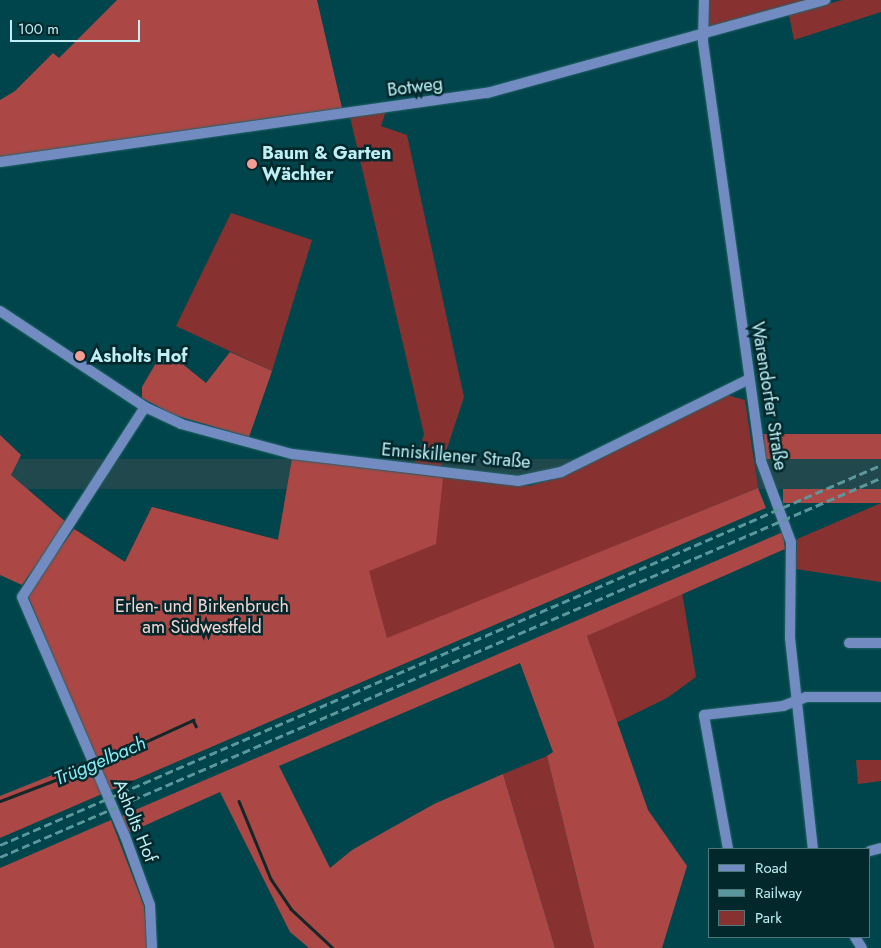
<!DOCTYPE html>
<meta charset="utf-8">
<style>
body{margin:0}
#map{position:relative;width:881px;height:948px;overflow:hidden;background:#00454b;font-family:Jost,sans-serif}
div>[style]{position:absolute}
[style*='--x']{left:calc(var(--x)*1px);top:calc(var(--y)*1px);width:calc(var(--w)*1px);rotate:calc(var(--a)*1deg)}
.built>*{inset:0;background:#21484c;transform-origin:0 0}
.green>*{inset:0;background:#873231}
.forest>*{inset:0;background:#ab4846;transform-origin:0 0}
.stream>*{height:2.5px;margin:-1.25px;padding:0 1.25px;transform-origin:1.25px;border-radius:1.25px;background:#132729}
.roads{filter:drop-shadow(0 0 1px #226469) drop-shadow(0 0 1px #226469)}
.minor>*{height:10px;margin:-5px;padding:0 5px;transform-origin:5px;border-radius:5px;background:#728cc2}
.rail>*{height:2.5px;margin-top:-1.25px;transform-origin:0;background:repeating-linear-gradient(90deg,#5b979c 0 8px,transparent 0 12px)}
.dots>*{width:14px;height:14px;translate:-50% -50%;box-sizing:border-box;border:2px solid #03282c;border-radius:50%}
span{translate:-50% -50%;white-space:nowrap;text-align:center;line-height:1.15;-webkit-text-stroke:5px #03282c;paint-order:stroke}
.street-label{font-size:18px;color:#bdeff4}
.poi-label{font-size:18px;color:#bdeff4;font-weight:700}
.left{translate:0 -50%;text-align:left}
.park-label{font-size:18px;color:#f2d5d3}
.water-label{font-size:19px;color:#86ecf6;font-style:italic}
.legend{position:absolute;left:708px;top:848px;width:162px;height:90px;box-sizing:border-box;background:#03282c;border:1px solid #4d787c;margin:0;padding:6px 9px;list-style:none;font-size:15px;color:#bdeff4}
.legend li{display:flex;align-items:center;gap:10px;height:25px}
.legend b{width:25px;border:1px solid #4d787c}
.scale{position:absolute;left:10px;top:20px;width:130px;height:22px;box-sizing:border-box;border:2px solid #bdeff4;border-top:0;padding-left:6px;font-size:15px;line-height:18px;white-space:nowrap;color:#bdeff4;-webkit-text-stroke:4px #03282c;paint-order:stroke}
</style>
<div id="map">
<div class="built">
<i style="left:881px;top:459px;width:30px;height:959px;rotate:90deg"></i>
</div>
<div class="green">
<i style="clip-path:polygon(709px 0,811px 0,708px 31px)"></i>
<i style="clip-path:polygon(842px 0,881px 0,881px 12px,794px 40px,789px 15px)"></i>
<i style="clip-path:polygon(386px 111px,381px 126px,407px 135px,464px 397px,441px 467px,415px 464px,424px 434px,350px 117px)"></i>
<i style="clip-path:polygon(231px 213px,312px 240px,272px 371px,176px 326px)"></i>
<i style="clip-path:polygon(727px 395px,745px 400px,758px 488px,387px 639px,373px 586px,102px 760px,76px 530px,125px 562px,152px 507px,278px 540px,292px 459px,530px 486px,563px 476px)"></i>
<i style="clip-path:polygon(881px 503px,881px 582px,796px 569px,797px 539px)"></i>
<i style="clip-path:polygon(682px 592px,696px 677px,667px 698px,616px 723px,587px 636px)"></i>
<i style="clip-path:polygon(547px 756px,594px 948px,555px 948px,503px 774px)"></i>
<i style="clip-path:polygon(856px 760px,881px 760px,881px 781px,858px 784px)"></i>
</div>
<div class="forest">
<i style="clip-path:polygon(117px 0,317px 0,342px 108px,0 157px,0 100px,15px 91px,53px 53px,59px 58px)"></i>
<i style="clip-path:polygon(164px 349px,206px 383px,230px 352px,272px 371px,249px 437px,174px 415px,142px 398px,142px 387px)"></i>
<i style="left:881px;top:434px;width:25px;height:117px;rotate:90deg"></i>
<i style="clip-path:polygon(0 435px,21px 455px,11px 475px,67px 523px,22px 585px,0 575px)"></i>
<i style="clip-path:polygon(292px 459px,443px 478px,436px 544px,369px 571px,387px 638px,758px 488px,766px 508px,109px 791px,27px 594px,74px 529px,125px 562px,152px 507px,278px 540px)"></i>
<i style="left:881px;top:489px;width:14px;height:98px;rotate:90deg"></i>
<i style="clip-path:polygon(783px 532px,785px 549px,587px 636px,648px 810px,687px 866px,662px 948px,594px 948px,547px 756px,553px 752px,520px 663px,279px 766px,330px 868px,352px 850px,434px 804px,503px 774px,555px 948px,309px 948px,290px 932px,220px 792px,128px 833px,121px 816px)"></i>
<i style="clip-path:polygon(87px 761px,102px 794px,0 838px,0 796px)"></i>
<i style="clip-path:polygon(111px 820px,144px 906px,148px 948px,0 948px,0 868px)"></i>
</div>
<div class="stream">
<i style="--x:97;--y:764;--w:106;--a:-24.6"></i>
<i style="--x:193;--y:720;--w:7;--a:63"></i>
<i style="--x:0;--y:801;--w:98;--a:-20.8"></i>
<i style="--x:239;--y:801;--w:84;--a:67.7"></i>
<i style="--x:271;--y:879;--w:36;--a:56"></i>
<i style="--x:291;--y:909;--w:57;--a:42.9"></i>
</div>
<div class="roads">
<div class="minor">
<i style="--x:704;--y:0;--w:42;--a:91.4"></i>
<i style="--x:703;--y:42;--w:423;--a:82.1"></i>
<i style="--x:761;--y:461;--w:86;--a:69.7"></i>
<i style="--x:791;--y:542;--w:96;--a:90.6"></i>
<i style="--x:790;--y:638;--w:212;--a:83.8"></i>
<i style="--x:0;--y:162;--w:492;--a:-8.1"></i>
<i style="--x:487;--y:93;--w:351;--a:-15.4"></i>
<i style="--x:0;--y:311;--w:174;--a:33.5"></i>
<i style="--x:145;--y:407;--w:40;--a:25"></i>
<i style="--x:181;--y:424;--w:115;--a:15.1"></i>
<i style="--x:292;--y:454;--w:228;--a:6.8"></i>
<i style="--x:518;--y:481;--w:44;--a:-11.8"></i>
<i style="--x:561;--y:472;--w:210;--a:-26.3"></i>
<i style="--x:145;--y:407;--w:226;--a:122.9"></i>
<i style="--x:22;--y:597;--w:260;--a:66.7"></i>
<i style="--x:125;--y:836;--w:73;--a:70.1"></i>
<i style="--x:150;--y:905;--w:43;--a:87.3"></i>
<i style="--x:849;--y:643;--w:32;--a:0"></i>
<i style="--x:728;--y:849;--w:136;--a:-100.2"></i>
<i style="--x:704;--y:715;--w:80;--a:-6.5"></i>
<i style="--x:783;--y:706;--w:25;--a:-21"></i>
<i style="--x:806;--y:697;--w:75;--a:0"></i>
<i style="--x:870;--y:851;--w:11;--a:-15"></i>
<i style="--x:855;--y:937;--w:13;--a:58"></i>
</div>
</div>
<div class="rail">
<i style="--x:0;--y:845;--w:959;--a:-23.33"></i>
<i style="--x:0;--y:857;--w:959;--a:-23.28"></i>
</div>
<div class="dots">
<i style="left:252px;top:164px;background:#f59c96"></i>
<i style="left:80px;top:356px;background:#f59c96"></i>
</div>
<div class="street-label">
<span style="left:415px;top:87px;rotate:-7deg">Botweg</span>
<span style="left:769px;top:396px;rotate:81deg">Warendorfer Straße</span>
<span style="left:456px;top:456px;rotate:5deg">Enniskillener Straße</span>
<span style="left:135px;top:821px;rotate:68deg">Asholts Hof</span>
</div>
<div class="poi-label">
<span class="left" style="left:262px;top:164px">Baum &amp; Garten<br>Wächter</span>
<span class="left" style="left:90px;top:356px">Asholts Hof</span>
</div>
<div class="park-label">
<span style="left:202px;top:617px">Erlen- und Birkenbruch<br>am Südwestfeld</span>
</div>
<div class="water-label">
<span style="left:100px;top:761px;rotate:-23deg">Trüggelbach</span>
</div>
<ul class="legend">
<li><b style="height:6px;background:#728cc2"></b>Road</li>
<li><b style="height:6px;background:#5b979c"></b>Railway</li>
<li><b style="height:14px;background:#873231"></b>Park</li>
</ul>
<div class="scale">100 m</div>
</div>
